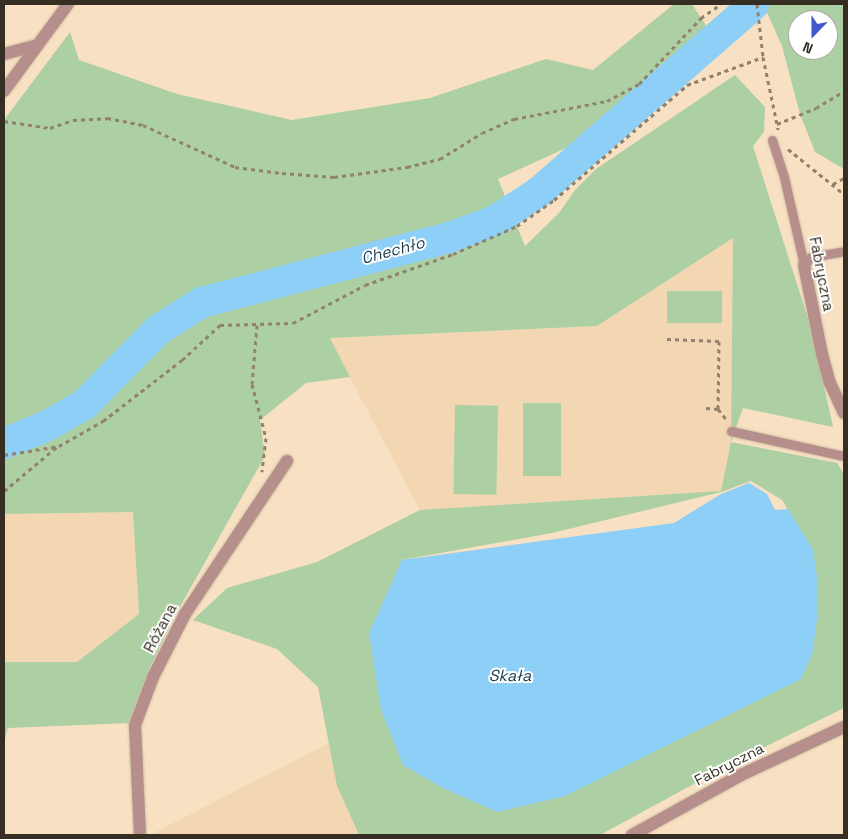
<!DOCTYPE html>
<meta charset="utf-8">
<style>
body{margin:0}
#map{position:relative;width:848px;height:839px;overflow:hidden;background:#f7e1c2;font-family:"Space Grotesk",sans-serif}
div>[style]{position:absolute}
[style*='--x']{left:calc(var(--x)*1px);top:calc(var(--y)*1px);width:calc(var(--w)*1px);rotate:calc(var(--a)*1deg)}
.built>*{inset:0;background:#f2d7b2}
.green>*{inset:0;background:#accfa4;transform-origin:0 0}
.water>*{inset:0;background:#8dcff6}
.stream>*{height:5px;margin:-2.5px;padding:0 2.5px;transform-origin:2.5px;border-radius:2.5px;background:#8dcff6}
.river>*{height:31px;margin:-15.5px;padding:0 15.5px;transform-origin:15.5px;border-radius:15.5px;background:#8dcff6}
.path>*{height:3px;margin-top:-1.5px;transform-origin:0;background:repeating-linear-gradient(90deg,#90826d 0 4px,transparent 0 8px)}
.roads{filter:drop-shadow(0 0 1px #d0bda2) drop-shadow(0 0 1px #d0bda2)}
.service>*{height:9px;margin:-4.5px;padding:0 4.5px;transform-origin:4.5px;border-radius:4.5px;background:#b68e8c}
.minor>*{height:12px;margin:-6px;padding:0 6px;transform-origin:6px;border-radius:6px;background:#b68e8c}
.tertiary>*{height:12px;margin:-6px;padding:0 6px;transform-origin:6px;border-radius:6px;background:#b68e8c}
span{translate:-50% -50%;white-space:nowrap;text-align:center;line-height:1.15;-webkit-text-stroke:4px #fff;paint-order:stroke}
.street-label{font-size:15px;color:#362e22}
.water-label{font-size:16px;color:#163c50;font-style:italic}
.frame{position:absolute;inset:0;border:5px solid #362e22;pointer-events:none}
.north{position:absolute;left:788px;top:10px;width:50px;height:50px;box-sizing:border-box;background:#fff;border:1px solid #afaba7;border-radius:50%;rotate:202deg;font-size:14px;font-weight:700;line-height:20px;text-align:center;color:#362e22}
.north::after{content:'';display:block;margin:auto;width:18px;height:22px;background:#4358cc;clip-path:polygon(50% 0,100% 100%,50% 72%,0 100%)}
</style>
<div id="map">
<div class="built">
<i style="clip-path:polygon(733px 238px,731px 442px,721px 492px,420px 510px,329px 338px,597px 326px)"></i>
<i style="clip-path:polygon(133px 512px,139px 614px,77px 662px,4px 662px,4px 514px)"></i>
<i style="clip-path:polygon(329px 743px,337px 786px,359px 835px,150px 835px)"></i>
</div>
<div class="green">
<i style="clip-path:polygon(evenodd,674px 4px,692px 4px,709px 30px,577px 143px,498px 179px,525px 246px,559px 213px,575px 190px,596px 169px,735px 75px,765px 107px,764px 132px,753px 146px,811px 328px,833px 427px,743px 408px,731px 442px,837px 463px,844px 474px,844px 708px,738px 760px,600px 835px,359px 835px,337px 786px,318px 687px,277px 649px,193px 620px,227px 588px,317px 562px,420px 510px,721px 491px,731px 442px,733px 238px,597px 326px,330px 338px,350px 377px,306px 383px,260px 420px,265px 456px,173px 619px,149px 670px,129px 723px,8px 728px,4px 743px,4px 662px,77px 662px,139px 614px,133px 512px,4px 514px,4px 120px,70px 32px,79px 60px,177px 94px,292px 120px,430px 98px,546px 59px,593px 70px,674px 4px,751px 481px,782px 500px,813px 550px,497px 812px,445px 789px,403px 765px,402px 560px,552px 533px,721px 492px,751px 481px)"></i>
<i style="clip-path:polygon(evenodd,763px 4px,844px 4px,844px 169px,815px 152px,800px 114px,782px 46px,763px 4px,798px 20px,828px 20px,828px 50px,798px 50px,798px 20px)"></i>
<i style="left:667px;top:291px;width:55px;height:32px"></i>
<i style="left:523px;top:403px;width:38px;height:73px"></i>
<i style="left:455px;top:405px;width:43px;height:89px;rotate:1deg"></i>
</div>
<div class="water">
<i style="clip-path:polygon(749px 483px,767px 494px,775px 510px,788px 509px,813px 550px,818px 584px,817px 619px,812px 655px,801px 679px,565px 796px,497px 812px,445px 789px,403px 765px,381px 710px,369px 633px,402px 560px,674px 523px,721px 494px)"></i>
</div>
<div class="stream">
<i style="--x:629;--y:113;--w:11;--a:68"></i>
</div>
<div class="river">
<i style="--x:4;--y:443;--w:47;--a:-22.7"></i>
<i style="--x:47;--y:425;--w:43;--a:-29.6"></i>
<i style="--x:84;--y:404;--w:105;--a:-45.4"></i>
<i style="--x:158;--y:329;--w:51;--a:-32.1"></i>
<i style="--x:201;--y:302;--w:260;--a:-14.7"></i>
<i style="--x:452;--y:236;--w:46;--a:-20.4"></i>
<i style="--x:495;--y:220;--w:53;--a:-33.4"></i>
<i style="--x:539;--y:191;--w:284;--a:-41.1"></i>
</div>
<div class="path">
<i style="--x:757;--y:4;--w:53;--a:83.5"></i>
<i style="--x:763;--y:57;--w:74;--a:78.2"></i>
<i style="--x:4;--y:121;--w:47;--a:8.7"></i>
<i style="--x:50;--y:128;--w:24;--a:-19"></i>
<i style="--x:73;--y:120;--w:34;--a:-3"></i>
<i style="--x:107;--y:118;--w:37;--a:11"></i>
<i style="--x:143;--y:125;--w:101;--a:24.5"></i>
<i style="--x:235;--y:167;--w:47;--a:7.3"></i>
<i style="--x:282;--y:173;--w:52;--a:4.4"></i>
<i style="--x:334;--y:177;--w:74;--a:-7.8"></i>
<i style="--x:407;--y:167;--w:34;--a:-14"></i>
<i style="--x:440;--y:159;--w:49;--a:-31.8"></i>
<i style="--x:482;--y:133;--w:35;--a:-24"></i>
<i style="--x:514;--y:119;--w:95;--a:-11"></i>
<i style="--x:607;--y:101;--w:36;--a:-28"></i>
<i style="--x:639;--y:84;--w:91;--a:-46.8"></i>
<i style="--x:701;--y:18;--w:24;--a:-35"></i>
<i style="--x:777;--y:124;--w:42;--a:-22.3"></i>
<i style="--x:816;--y:108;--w:33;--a:-31"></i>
<i style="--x:788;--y:149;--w:72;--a:38.8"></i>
<i style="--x:833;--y:184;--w:13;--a:-29"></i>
<i style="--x:257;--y:325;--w:59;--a:94.8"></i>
<i style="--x:252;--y:384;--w:56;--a:75.5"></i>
<i style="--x:266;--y:438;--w:34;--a:97"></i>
<i style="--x:667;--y:339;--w:52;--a:2.2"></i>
<i style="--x:719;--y:341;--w:68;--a:90.8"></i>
<i style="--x:706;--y:408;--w:12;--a:5"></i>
<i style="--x:718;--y:409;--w:14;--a:51"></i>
<i style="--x:4;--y:455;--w:56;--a:-9.3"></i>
<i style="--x:59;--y:446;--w:51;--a:-29.6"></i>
<i style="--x:103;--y:421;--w:100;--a:-37.7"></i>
<i style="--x:182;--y:360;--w:52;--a:-42.6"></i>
<i style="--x:220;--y:325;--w:73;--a:-1.6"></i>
<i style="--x:293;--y:323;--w:81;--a:-27.8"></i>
<i style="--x:365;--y:285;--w:93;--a:-19.4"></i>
<i style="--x:453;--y:254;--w:70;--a:-23.6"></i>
<i style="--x:517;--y:226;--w:45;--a:-35.1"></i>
<i style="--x:554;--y:200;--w:176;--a:-40.8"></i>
<i style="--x:687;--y:85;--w:81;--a:-20.2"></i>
<i style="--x:4;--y:491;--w:70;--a:-39.8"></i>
</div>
<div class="roads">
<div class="service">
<i style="--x:772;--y:140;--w:39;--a:72"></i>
<i style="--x:784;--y:177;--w:90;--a:77.2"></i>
<i style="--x:804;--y:265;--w:11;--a:-49"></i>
<i style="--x:811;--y:257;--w:34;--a:-10"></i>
<i style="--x:731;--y:431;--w:116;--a:12.5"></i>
</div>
<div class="minor">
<i style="--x:804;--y:265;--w:91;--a:78.6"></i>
<i style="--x:822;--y:354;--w:30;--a:75"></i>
<i style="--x:830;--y:383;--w:33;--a:65"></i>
<i style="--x:140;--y:835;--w:110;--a:-92.6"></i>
<i style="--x:135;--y:725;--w:51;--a:-69.4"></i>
<i style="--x:153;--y:677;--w:71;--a:-63.1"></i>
<i style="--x:185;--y:614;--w:184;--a:-56.3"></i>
<i style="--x:632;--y:835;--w:124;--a:-28.8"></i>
<i style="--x:741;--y:775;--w:114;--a:-25"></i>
</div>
<div class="tertiary">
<i style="--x:4;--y:54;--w:35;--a:-15"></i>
<i style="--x:4;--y:91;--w:108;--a:-53.7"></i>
</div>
</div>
<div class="street-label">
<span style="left:822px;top:274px;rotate:79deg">Fabryczna</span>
<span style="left:160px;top:628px;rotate:-62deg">Różana</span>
<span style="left:729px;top:764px;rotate:-27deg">Fabryczna</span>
</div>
<div class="water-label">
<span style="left:393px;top:251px;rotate:-15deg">Chechło</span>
<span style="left:510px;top:676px">Skała</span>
</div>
<div class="frame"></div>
<div class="north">N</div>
</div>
